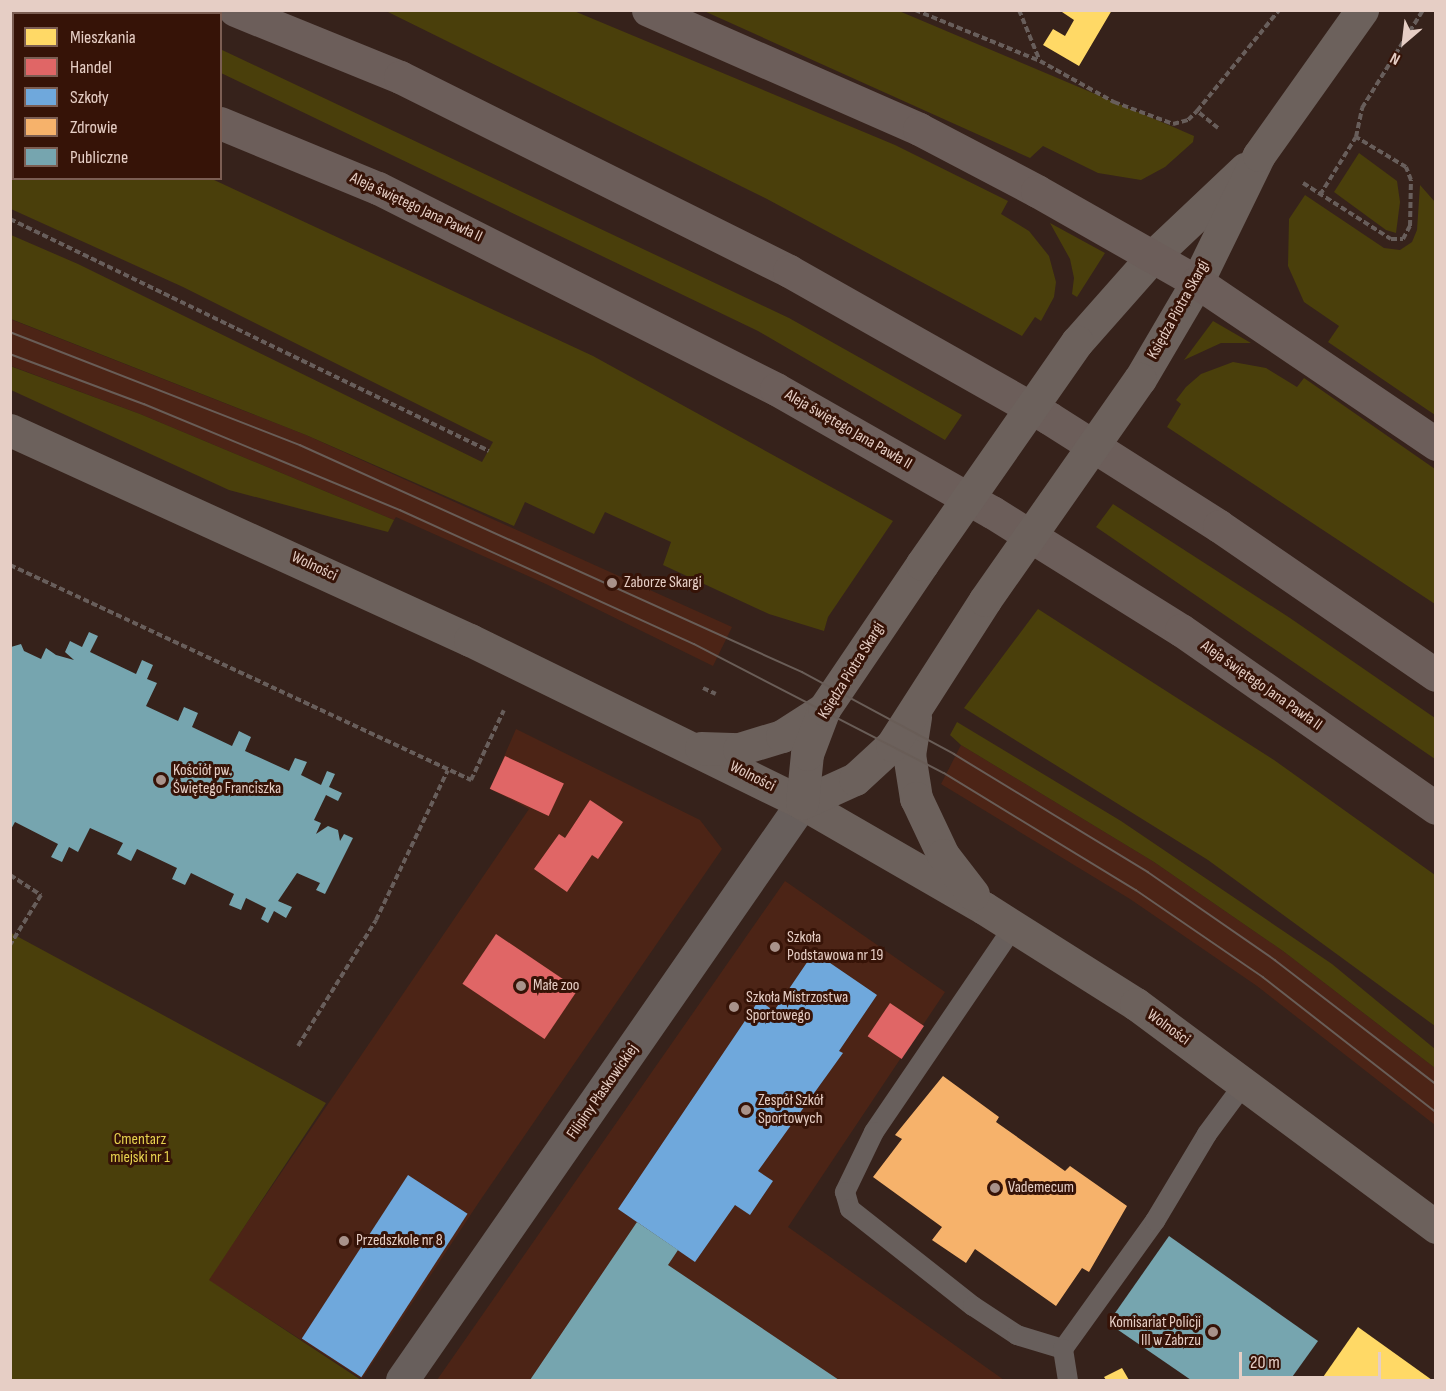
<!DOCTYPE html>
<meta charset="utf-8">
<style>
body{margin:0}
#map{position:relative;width:1446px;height:1391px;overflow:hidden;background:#36221b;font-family:"Sofia Sans Condensed",sans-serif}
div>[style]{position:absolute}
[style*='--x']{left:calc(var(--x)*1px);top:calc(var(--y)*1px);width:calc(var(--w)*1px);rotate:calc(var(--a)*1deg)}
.built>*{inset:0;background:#4c2416}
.green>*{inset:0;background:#4a3f0b}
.homes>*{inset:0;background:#ffd966}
.shops>*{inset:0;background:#e06666;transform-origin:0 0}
.schools>*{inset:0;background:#6fa8dc;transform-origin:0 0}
.health>*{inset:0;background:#f6b26b}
.public>*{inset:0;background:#76a5af}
.path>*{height:4px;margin-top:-2px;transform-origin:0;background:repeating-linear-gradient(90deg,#685e5b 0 6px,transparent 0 9px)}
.lane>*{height:20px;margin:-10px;padding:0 10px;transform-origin:10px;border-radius:10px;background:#685f5c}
.street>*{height:33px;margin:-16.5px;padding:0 16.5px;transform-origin:16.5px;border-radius:16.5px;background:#685f5c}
.secondary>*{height:33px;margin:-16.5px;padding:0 16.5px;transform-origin:16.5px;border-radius:16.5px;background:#6c615c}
.primary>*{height:33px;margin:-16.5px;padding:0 16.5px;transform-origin:16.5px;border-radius:16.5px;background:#6c5e5a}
.tram>*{height:1.5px;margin:-0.75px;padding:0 0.75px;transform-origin:0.75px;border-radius:0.75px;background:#695d57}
.secondary-bridge>*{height:33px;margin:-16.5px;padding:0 16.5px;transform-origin:16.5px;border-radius:16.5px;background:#6c615c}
.dots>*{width:16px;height:16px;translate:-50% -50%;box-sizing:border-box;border:3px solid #361307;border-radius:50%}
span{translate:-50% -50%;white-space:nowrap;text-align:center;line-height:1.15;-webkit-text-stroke:6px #361307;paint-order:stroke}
.street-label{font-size:16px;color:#e6cec5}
.poi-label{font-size:16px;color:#e6cec5}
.left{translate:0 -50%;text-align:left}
.right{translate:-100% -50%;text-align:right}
.park-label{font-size:16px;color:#e7d24f}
.frame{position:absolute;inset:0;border:12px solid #e6cec5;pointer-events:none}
.legend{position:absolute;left:12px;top:12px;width:210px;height:168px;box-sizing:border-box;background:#361307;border:2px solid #7c5e53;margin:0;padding:8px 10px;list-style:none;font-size:18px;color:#e6cec5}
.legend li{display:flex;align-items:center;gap:12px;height:30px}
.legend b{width:30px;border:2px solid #7c5e53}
.north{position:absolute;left:1374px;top:12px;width:60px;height:60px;-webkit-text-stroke:4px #361307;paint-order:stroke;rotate:208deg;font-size:16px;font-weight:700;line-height:24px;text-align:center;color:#e6cec5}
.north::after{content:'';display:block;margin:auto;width:21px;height:27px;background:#e6cec5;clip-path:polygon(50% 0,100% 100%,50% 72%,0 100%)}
.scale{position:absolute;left:1239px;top:1352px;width:142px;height:27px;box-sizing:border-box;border:3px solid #e6cec5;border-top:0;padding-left:8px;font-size:18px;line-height:21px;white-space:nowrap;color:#e6cec5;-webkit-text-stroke:4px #361307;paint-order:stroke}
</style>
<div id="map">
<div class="built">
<i style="clip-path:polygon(10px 319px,306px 435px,732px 627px,713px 666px,548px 585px,396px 517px,394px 520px,140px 414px,11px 366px)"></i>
<i style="clip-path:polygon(516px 729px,700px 820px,722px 849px,479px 1202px,362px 1379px,208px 1280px,529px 809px,490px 789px)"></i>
<i style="clip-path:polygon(961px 745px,1154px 862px,1283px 951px,1435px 1068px,1435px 1125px,1257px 986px,1130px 899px,941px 784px)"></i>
<i style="clip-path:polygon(785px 881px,945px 992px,788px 1227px,1004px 1380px,437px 1380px)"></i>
</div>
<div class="green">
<i style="clip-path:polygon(126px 11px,133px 13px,58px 11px,126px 10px)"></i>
<i style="clip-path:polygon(386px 11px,574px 11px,895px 145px,1008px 201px,1001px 214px,1029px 231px,1049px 256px,1056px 282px,1054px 297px,1041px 321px,1035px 317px,1022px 336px,767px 199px)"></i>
<i style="clip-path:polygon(704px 11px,899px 11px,1171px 126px,1194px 136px,1193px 142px,1165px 167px,1141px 180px,1098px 173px,1043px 146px,1030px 158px)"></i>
<i style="clip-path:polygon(220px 49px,789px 318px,962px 415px,945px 440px,758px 331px,221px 73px)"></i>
<i style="clip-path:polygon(11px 97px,14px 178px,212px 179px,593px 356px,893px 521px,828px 617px,824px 631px,769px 614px,663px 565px,671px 542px,605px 512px,594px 534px,525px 502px,514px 526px,306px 435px,11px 319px,11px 235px,78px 264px,482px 462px,493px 442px,183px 287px,11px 209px)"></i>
<i style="clip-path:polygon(1359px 153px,1397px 181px,1400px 202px,1396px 233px,1386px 230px,1334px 192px)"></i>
<i style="clip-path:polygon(1420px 185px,1435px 202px,1435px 415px,1328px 342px,1339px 326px,1304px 302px,1288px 266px,1289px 219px,1305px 195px,1384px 248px,1400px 250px,1412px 242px,1417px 230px)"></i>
<i style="clip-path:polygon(1050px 223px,1105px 253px,1077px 297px,1072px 294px,1074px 278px,1070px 259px)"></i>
<i style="clip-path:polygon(1213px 321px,1251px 343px,1221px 343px,1184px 360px)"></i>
<i style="clip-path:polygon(1233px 362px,1266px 368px,1297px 387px,1304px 378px,1435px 469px,1435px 604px,1167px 427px,1181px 404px,1176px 400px,1186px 387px,1201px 374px)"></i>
<i style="clip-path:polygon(10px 366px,140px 414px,394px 520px,388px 532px,229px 490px,11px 390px)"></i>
<i style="clip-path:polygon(1113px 504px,1290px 618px,1435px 718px,1435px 759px,1096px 527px)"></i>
<i style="clip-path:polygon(1038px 609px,1274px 760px,1435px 875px,1435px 1026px,1208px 860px,964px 708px)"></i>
<i style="clip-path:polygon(957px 722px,1121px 821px,1332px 964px,1435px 1049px,1435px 1068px,1283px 951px,1154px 862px,961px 745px,950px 735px)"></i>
<i style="clip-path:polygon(11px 933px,326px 1103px,209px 1280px,361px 1380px,11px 1380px)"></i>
</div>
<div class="homes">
<i style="clip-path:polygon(1059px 10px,1112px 10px,1079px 66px,1043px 45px,1053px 29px,1065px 36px,1074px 20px)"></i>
<i style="clip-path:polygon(1358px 1327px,1432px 1380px,1321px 1380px)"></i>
<i style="clip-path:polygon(1122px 1368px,1129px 1380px,1106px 1380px,1104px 1377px)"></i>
</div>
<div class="shops">
<i style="left:505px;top:756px;width:65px;height:36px;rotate:25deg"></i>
<i style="clip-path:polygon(590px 800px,623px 822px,598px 859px,592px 855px,567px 892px,534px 869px,559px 834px,565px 838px)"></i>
<i style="left:496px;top:934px;width:99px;height:60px;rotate:34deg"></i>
<i style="left:890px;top:1003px;width:41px;height:40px;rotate:34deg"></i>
</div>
<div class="schools">
<i style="clip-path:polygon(814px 952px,877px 995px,839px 1051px,843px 1053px,758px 1171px,773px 1181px,750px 1215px,735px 1205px,695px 1262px,618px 1209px,759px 1000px,774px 1011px)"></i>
<i style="left:408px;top:1175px;width:71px;height:195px;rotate:33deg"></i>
</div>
<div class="health">
<i style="clip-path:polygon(943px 1076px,999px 1117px,996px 1122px,1065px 1171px,1070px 1166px,1127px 1206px,1089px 1272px,1082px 1268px,1056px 1306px,975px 1249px,966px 1263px,932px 1240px,942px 1227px,873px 1177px,902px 1139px,895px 1135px)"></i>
</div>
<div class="public">
<i style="clip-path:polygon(89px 632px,98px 636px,90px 652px,136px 674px,142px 660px,153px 665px,147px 679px,157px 683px,146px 706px,178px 721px,184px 707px,198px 713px,192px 727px,232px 746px,239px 731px,251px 737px,245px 751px,289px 771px,295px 758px,307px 762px,301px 775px,321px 785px,327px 771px,335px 774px,329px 787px,342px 793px,338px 801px,326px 795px,314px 820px,321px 823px,316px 834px,328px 826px,338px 830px,340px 841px,344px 834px,353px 838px,325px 894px,316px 890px,320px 883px,297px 873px,278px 901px,292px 907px,286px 918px,274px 911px,268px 923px,261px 919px,266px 908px,246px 898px,241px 910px,229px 905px,234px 894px,191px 873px,185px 885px,172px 879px,177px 868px,137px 849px,131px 861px,117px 854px,123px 843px,90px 828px,78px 852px,69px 847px,62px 862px,51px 857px,58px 844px,15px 822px,10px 831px,11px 647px,21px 644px,24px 651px,41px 659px,46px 648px,56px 655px,74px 660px,65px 652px,70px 641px,82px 647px)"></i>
<i style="clip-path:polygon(637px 1222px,678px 1250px,668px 1265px,839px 1380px,530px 1380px)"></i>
<i style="clip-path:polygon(1169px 1236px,1318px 1341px,1290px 1380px,1191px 1380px,1108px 1323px)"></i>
</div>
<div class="path">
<i style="--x:915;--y:10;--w:135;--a:22.2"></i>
<i style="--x:1040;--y:61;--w:85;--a:29"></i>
<i style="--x:1114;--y:102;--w:63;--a:20.4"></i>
<i style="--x:1173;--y:124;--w:16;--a:-15"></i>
<i style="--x:1188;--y:120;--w:13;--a:-45"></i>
<i style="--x:1019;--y:10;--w:53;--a:67.8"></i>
<i style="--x:1218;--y:128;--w:27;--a:-141"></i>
<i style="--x:1197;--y:111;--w:130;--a:-50.9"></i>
<i style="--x:1303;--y:183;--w:104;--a:32.5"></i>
<i style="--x:1391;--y:239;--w:12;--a:0"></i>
<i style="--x:1403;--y:239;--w:15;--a:-62"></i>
<i style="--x:1410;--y:226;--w:46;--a:-88.8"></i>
<i style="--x:1411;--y:180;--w:14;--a:-111"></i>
<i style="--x:1406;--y:167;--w:58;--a:-149"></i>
<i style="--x:1356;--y:137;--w:30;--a:-78"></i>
<i style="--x:1362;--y:108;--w:115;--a:-58.1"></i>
<i style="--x:1320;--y:195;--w:68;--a:-58.2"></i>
<i style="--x:10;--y:219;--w:532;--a:25.84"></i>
<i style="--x:10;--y:565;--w:509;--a:25"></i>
<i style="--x:471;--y:780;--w:77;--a:-64.8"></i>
<i style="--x:703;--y:688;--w:14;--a:25"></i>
<i style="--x:10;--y:875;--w:37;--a:33"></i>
<i style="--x:41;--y:895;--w:59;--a:121.8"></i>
<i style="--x:298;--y:1046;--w:148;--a:-58.2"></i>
<i style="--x:376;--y:920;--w:166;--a:-64.4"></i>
</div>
<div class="lane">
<i style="--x:1014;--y:926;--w:249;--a:124.2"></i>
<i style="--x:874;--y:1132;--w:67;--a:115.8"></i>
<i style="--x:845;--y:1192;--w:18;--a:74"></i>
<i style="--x:850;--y:1209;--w:157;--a:38.3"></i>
<i style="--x:973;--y:1306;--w:53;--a:33.4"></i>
<i style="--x:1017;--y:1335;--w:48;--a:16.9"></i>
<i style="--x:1063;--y:1349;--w:158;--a:-54.3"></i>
<i style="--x:1155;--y:1221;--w:101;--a:-59.1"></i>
<i style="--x:1207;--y:1134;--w:62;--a:-53.5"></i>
<i style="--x:1063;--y:1349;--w:31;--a:81"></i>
</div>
<div class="street">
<i style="--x:402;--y:1380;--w:702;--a:-55.27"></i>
</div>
<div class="secondary">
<i style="--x:1077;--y:342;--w:115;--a:-48.5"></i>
<i style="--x:1153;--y:256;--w:127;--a:-43.4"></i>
<i style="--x:1140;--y:379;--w:113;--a:-59.6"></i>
<i style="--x:1197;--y:282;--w:141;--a:-64"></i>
<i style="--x:1259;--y:155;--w:178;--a:-54.6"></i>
<i style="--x:10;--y:430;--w:506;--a:24.54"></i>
<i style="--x:470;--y:640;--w:370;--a:26.1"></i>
<i style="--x:802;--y:803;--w:210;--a:30"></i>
<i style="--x:984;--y:908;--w:180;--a:32.3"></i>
<i style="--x:1136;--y:1004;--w:374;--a:36.6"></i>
<i style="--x:915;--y:717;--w:37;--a:99"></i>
<i style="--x:909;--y:754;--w:45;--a:81"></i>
<i style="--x:916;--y:798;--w:63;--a:64.7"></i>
<i style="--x:943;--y:855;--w:49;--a:52.4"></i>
<i style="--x:701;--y:748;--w:38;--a:2"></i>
<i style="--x:739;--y:749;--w:45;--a:-16.8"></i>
<i style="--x:782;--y:736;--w:50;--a:-32.7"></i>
<i style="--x:802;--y:803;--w:58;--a:-24.4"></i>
<i style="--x:855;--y:779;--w:50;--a:-42.6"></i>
<i style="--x:892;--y:745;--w:172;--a:-57.3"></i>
<i style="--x:802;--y:803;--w:49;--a:-84.2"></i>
<i style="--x:807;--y:754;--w:48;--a:-69.3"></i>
<i style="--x:824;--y:709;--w:175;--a:-55.9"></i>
</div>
<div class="primary">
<i style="--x:235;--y:10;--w:178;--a:22.1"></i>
<i style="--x:400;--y:77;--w:435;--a:26.5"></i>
<i style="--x:789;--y:271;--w:299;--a:29.5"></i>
<i style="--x:1049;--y:418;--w:201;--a:32.4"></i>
<i style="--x:1219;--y:526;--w:263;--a:34.5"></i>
<i style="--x:648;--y:10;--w:296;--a:23.7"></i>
<i style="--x:919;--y:129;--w:133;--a:27.7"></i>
<i style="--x:1037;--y:191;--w:184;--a:29.6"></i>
<i style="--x:1197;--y:282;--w:289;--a:34.1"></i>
<i style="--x:10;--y:37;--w:4;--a:14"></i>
<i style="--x:220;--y:123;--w:171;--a:22.4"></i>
<i style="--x:378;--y:188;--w:446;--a:26.8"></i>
<i style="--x:776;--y:389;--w:249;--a:29.7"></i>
<i style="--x:992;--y:512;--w:223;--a:32"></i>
<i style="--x:1181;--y:630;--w:311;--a:34.9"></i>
</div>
<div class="tram">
<i style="--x:10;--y:332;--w:311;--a:21.3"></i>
<i style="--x:300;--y:445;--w:551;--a:24.33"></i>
<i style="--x:802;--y:672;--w:173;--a:28.3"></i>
<i style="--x:954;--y:754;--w:227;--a:31.3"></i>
<i style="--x:1148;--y:872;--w:155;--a:34.7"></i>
<i style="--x:1275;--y:960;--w:203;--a:37.6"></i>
<i style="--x:10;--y:354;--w:143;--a:20.5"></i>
<i style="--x:144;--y:404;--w:277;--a:22.5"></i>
<i style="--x:400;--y:510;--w:323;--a:24.5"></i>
<i style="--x:694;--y:644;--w:281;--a:27.3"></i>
<i style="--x:944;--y:773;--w:225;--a:31.4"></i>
<i style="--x:1136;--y:890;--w:154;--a:34.4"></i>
<i style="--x:1263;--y:977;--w:219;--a:38"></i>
</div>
<div class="secondary-bridge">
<i style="--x:922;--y:564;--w:271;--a:-55.1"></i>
<i style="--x:985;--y:600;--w:270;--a:-55"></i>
</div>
<div class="dots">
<i style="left:612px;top:583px;background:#a8928a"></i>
<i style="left:161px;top:780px;background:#a8928a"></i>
<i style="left:775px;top:947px;background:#a8928a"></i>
<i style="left:521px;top:986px;background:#a8928a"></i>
<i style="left:734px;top:1007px;background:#a8928a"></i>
<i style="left:746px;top:1110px;background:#a8928a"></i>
<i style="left:995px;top:1188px;background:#a8928a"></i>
<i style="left:344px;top:1241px;background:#a8928a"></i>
<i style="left:1213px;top:1332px;background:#a8928a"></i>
</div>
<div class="street-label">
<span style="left:416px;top:208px;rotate:25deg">Aleja świętego Jana Pawła II</span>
<span style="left:1179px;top:310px;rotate:-61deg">Księdza Piotra Skargi</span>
<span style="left:848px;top:430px;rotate:30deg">Aleja świętego Jana Pawła II</span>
<span style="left:314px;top:567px;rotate:25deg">Wolności</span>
<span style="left:852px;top:671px;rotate:-58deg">Księdza Piotra Skargi</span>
<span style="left:1261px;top:686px;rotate:35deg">Aleja świętego Jana Pawła II</span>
<span style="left:752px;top:777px;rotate:27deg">Wolności</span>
<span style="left:1168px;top:1028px;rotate:36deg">Wolności</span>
<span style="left:603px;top:1092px;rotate:-55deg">Filipiny Płaskowickiej</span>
</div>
<div class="poi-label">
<span class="left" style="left:624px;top:583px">Zaborze Skargi</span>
<span class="left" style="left:173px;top:780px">Kościół pw.<br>Świętego Franciszka</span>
<span class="left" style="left:787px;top:947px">Szkoła<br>Podstawowa nr 19</span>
<span class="left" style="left:533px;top:986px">Małe zoo</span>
<span class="left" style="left:746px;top:1007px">Szkoła Mistrzostwa<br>Sportowego</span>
<span class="left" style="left:758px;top:1110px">Zespół Szkół<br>Sportowych</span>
<span class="left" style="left:1008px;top:1188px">Vademecum</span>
<span class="left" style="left:356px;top:1241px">Przedszkole nr 8</span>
<span class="right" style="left:1201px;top:1332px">Komisariat Policji<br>III w Zabrzu</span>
</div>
<div class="park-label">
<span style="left:140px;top:1149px">Cmentarz<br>miejski nr 1</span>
</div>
<div class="frame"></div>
<ul class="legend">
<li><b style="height:16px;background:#ffd966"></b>Mieszkania</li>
<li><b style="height:16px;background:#e06666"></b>Handel</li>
<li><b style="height:16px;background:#6fa8dc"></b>Szkoły</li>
<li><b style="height:16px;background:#f6b26b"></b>Zdrowie</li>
<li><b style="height:16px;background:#76a5af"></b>Publiczne</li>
</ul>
<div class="north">N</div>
<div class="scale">20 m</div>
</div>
